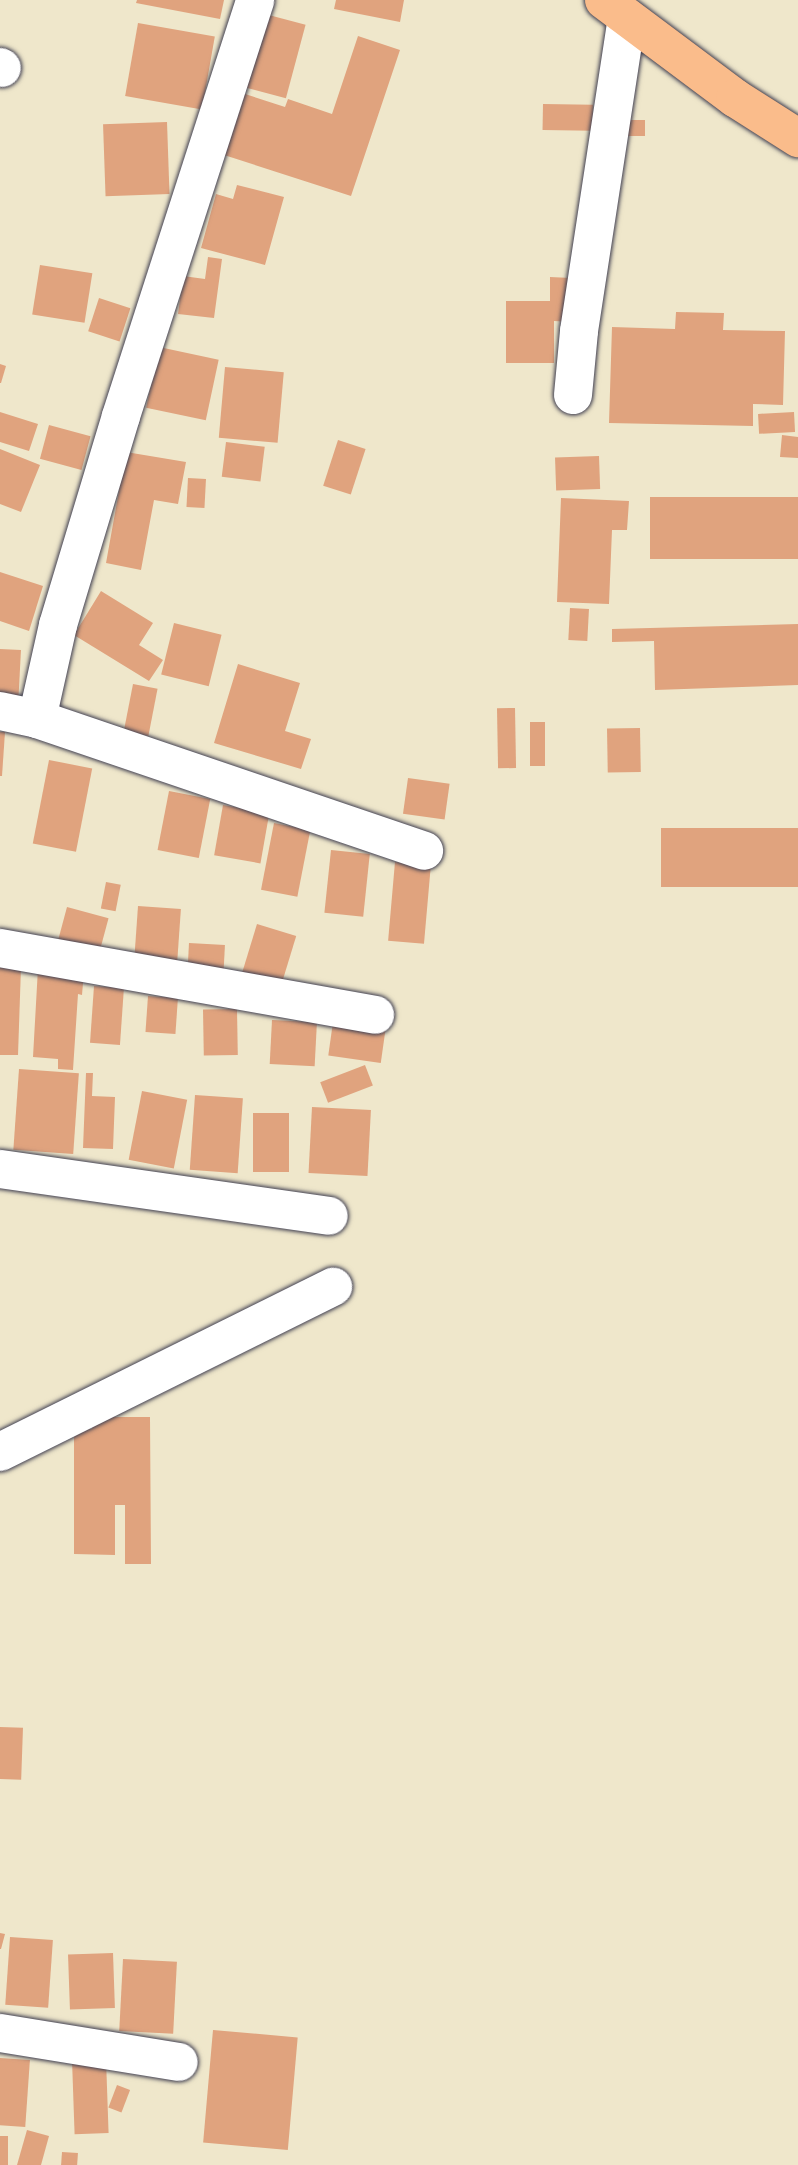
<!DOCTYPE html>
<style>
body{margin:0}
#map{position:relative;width:798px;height:2165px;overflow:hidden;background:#efe7cb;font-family:Caveat,sans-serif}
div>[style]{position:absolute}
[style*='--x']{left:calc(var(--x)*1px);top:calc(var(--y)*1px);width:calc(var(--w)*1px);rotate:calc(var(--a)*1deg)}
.building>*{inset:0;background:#e0a37e;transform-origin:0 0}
.roads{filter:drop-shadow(0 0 2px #414051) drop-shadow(0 0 2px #414051)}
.minor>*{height:38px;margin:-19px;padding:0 19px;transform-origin:19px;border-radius:19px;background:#fff}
.major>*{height:38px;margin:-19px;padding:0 19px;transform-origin:19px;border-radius:19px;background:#fabc8b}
span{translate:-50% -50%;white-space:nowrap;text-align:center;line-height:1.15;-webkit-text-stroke:6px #fbf7ec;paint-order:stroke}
</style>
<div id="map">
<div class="building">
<i style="clip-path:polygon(137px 0,224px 0,220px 19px,136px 3px)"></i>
<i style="clip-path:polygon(336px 0,404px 0,400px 22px,334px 9px)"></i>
<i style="left:265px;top:14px;width:42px;height:76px;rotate:15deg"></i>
<i style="left:138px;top:23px;width:78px;height:74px;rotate:10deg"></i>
<i style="clip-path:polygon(358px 36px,400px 50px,351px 196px,221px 154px,242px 93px,285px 107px,288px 99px,332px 114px)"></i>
<i style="left:543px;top:104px;width:50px;height:26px;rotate:1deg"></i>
<i style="left:619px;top:120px;width:26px;height:16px"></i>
<i style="left:167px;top:122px;width:72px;height:64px;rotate:88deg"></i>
<i style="clip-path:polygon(237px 185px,284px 197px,265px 265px,201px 248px,216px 194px,233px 199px)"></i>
<i style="clip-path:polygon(208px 257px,222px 259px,214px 318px,178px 314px,183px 276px,205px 279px)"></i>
<i style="left:40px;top:265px;width:53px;height:50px;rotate:9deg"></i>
<i style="clip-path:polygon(550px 277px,571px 278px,571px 322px,554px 321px,554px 363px,506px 363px,506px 301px,550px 301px)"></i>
<i style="left:99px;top:298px;width:33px;height:35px;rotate:18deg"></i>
<i style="clip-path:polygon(676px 312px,724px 313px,723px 330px,785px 331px,783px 405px,753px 404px,753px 426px,609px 423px,612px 327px,675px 329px)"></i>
<i style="left:159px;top:347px;width:61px;height:62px;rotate:12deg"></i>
<i style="clip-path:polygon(0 364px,6px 366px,1px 383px,0 383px)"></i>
<i style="left:225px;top:367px;width:59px;height:71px;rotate:5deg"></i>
<i style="clip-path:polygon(0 412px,38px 424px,29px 451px,0 442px)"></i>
<i style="left:794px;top:412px;width:20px;height:36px;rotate:87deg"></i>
<i style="left:49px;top:425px;width:43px;height:35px;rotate:15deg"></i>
<i style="clip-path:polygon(782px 435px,798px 437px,798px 458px,780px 457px)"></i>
<i style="left:338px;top:440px;width:29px;height:48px;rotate:18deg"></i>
<i style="left:226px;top:442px;width:39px;height:35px;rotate:7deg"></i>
<i style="clip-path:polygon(0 449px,40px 465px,21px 512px,0 504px)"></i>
<i style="clip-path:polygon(126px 452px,186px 462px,178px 504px,154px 500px,141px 570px,106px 563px)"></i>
<i style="left:599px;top:456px;width:33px;height:44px;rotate:88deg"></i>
<i style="left:188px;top:478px;width:18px;height:29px;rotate:3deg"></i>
<i style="left:798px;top:497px;width:62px;height:148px;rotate:90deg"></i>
<i style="clip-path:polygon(561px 498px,629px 501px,627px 530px,612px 530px,609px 604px,557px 602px)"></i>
<i style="clip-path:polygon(0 572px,43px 586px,29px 631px,0 621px)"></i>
<i style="clip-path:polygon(101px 591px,153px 623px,139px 645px,163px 660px,149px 681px,74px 635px)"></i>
<i style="left:570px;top:608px;width:19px;height:32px;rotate:3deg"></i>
<i style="left:174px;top:623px;width:49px;height:53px;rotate:14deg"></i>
<i style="clip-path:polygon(798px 624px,798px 685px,655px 690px,654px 641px,612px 642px,612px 629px)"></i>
<i style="left:0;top:649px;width:21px;height:48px;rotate:3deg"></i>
<i style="clip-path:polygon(238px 664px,300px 683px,285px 731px,311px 739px,301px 769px,214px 743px)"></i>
<i style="left:133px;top:684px;width:25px;height:48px;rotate:11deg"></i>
<i style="left:515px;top:708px;width:60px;height:18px;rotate:89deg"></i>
<i style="left:530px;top:722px;width:15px;height:44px"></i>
<i style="left:640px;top:728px;width:44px;height:33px;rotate:89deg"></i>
<i style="clip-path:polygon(0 732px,5px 732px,2px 776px,0 776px)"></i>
<i style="left:49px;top:760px;width:44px;height:85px;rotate:11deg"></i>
<i style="left:408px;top:778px;width:42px;height:36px;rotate:8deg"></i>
<i style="left:169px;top:791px;width:42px;height:60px;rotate:11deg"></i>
<i style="left:223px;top:805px;width:47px;height:51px;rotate:10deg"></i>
<i style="left:274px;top:823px;width:37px;height:68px;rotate:11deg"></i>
<i style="left:798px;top:828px;width:59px;height:137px;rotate:90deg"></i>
<i style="left:331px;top:850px;width:39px;height:63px;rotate:6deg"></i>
<i style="left:395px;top:862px;width:36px;height:79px;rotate:5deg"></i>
<i style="left:106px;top:882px;width:15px;height:27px;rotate:11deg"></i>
<i style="left:138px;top:906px;width:43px;height:57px;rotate:4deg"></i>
<i style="left:67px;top:907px;width:43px;height:39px;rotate:15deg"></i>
<i style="left:257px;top:924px;width:41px;height:59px;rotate:17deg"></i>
<i style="left:189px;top:943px;width:36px;height:28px;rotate:3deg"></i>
<i style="clip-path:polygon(0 967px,21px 967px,18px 1055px,0 1055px)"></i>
<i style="clip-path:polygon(38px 968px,84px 971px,82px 995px,78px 994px,73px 1070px,58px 1069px,58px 1059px,33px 1057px)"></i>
<i style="left:94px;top:986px;width:30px;height:57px;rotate:4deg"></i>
<i style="left:148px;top:996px;width:30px;height:36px;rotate:4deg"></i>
<i style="left:237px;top:1009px;width:46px;height:34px;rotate:89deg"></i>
<i style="left:334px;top:1015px;width:53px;height:41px;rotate:8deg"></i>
<i style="left:272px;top:1020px;width:45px;height:44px;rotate:3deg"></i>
<i style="left:365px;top:1065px;width:22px;height:48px;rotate:69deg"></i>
<i style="left:19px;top:1069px;width:60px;height:81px;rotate:4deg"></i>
<i style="clip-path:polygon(86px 1073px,93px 1073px,92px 1096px,115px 1097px,113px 1149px,83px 1148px)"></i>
<i style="left:142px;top:1091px;width:46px;height:70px;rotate:11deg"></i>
<i style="left:195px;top:1095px;width:48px;height:75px;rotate:4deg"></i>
<i style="left:312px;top:1107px;width:59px;height:66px;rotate:3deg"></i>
<i style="left:253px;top:1113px;width:36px;height:59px"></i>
<i style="clip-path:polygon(92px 1417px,150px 1417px,151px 1564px,125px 1564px,125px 1505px,115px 1505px,115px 1555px,74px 1554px,74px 1429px,92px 1429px)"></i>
<i style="left:0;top:1727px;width:23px;height:52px;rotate:2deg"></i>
<i style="clip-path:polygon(0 1933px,5px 1934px,1px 1949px,0 1949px)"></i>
<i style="left:10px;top:1937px;width:43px;height:68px;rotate:4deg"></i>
<i style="left:113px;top:1953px;width:55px;height:45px;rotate:88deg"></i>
<i style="left:123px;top:1959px;width:54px;height:72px;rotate:3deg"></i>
<i style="left:213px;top:2030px;width:85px;height:113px;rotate:5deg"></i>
<i style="left:0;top:2058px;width:30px;height:67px;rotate:4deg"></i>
<i style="left:106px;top:2059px;width:74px;height:34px;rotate:88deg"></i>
<i style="left:117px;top:2085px;width:14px;height:24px;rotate:21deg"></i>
<i style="clip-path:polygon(27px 2130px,49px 2136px,41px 2165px,17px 2165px)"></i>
<i style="left:0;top:2136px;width:8px;height:29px"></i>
<i style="left:62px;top:2152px;width:16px;height:13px;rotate:4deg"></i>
</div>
<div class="roads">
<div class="minor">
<i style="--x:0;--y:67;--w:2;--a:27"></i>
<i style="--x:573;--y:395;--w:64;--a:-84.6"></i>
<i style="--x:579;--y:331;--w:317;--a:-81.3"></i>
<i style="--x:0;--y:711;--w:38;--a:12"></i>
<i style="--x:37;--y:719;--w:409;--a:18.8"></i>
<i style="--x:37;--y:719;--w:96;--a:-77.4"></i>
<i style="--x:58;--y:625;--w:218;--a:-73.2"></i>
<i style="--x:121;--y:416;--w:437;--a:-72.1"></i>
<i style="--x:0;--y:948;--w:381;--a:10.1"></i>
<i style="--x:0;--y:1169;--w:332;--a:8.1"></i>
<i style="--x:0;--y:1452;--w:372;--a:-26.4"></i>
<i style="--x:0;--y:2033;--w:181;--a:9.2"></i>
</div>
<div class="major">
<i style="--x:604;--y:0;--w:164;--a:36.8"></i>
<i style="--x:735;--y:98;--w:75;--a:32.4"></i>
</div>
</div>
</div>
